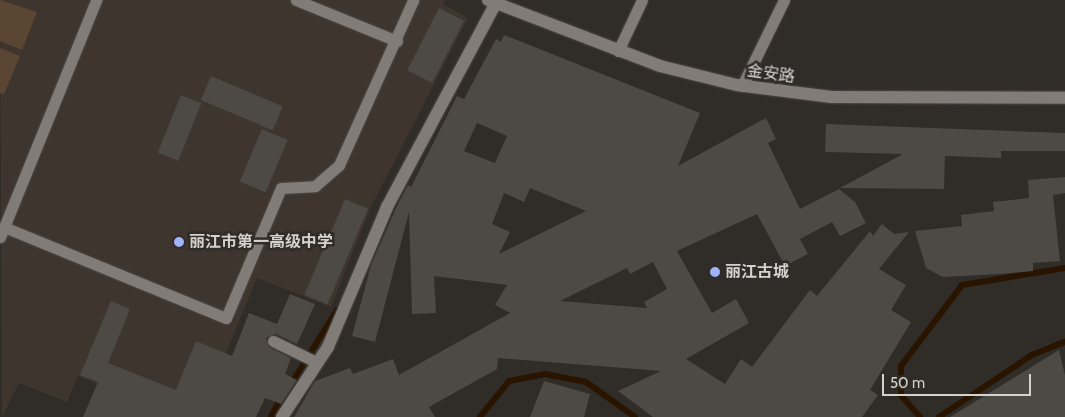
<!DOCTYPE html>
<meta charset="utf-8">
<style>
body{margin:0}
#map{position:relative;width:1065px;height:417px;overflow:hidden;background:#302c28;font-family:Cabin,"Noto Sans SC",sans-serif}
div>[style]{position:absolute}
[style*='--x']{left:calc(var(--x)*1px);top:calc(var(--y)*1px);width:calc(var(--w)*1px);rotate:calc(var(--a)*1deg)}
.built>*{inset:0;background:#3e352e}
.green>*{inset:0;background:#5b4633}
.stream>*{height:6px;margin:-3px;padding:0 3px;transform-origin:3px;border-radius:3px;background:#291400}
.building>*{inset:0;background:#4d4945;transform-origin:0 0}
.roads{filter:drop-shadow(0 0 1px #4d4946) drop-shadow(0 0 1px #4d4946)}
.lane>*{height:11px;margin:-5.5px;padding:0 5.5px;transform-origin:5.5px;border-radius:5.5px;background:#817c78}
.street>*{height:12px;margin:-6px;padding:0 6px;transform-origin:6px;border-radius:6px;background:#817c78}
.dots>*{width:14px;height:14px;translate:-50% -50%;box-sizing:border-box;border:2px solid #302c28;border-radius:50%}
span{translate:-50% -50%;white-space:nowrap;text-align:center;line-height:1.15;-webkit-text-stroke:5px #302c28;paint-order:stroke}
.street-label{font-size:16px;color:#d4d1cf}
.poi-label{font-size:16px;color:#d4d1cf;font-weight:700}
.left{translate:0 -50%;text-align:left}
.scale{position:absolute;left:882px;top:374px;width:149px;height:22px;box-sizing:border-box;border:2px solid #d4d1cf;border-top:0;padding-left:6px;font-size:15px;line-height:18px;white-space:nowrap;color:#d4d1cf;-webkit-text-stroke:4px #302c28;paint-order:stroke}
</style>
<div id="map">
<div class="built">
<i style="clip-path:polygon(0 0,445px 0,443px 4px,468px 18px,371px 207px,331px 307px,257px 278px,226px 353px,253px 365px,173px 417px,78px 376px,67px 402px,19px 383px,2px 417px)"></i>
</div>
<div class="green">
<i style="clip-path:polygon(0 0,37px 12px,22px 50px,0 41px)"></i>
<i style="clip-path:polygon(0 48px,20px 56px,4px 94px,0 93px)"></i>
</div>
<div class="stream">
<i style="--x:291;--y:384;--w:87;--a:-58.1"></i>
<i style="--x:271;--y:417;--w:24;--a:-62"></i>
<i style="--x:480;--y:417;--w:46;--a:-51.1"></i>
<i style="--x:509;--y:381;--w:37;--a:-11"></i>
<i style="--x:545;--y:374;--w:42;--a:11"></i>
<i style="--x:586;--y:382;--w:60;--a:35.5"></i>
<i style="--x:920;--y:417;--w:29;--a:-131"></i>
<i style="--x:901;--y:395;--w:29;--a:-90"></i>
<i style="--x:901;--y:366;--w:101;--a:-53"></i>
<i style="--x:962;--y:285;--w:104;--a:-9.4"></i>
<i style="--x:939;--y:417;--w:112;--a:-33.7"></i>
<i style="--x:1032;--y:355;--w:35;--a:-22"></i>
</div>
<div class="building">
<i style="left:439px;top:8px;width:28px;height:70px;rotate:27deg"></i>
<i style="clip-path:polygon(evenodd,504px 35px,700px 113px,678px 166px,766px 118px,776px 139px,768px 143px,800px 209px,839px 189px,855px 202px,866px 223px,840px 236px,832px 222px,800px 239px,808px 254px,785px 266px,757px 214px,677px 251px,712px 313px,736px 299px,749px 323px,686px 359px,725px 384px,741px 359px,752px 367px,810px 290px,817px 296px,870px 231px,873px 236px,882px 224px,894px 234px,909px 232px,879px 269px,906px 285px,891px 310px,911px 322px,870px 390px,878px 395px,862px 417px,653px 417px,618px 391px,661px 371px,498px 358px,497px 369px,429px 407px,435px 417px,294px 417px,315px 381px,350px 368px,353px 374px,393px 359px,399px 375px,510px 313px,495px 305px,507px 285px,434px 276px,436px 313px,412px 314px,409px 212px,375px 342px,352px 336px,371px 265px,397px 206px,408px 185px,411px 187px,457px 96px,464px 99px,496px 39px,501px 42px,504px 35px,477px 123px,507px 136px,495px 163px,464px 151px,477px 123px,504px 35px,530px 188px,586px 211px,499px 254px,510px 232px,492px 224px,504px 193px,524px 202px,530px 188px,504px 35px,653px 262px,667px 289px,644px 302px,647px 308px,560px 301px,627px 268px,630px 274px,653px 262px)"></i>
<i style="left:211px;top:76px;width:78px;height:26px;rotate:23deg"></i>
<i style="left:181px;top:95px;width:22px;height:62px;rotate:22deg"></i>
<i style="clip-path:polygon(826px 124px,1065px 133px,1065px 151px,1001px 151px,1001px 158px,945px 156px,944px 189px,840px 188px,903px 154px,825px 152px)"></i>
<i style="left:262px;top:129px;width:28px;height:57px;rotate:23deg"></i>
<i style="clip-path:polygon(1065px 177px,1065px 193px,1053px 195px,1060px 261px,1033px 263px,1033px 271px,1000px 274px,943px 277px,926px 268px,915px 231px,962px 226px,961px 215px,994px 211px,993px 202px,1029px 198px,1028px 180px)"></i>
<i style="left:345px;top:199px;width:25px;height:104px;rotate:23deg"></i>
<i style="clip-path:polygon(290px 294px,315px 304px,297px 344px,276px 334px,266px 338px,269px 347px,291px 358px,285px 374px,297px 380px,281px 404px,265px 398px,256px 417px,83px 417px,98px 382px,80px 375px,111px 301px,130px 309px,108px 363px,176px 390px,196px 341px,232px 356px,249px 313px,277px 324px)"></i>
<i style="clip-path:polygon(1059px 350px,1065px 375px,1065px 417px,950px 417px)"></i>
<i style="clip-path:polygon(544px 381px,590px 394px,584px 417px,530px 417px)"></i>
</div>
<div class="roads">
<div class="lane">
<i style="--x:296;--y:0;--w:109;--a:22.1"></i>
<i style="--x:618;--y:51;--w:56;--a:-64.8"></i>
<i style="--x:742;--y:86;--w:96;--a:-64"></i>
<i style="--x:4;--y:227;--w:240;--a:22.3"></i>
<i style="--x:226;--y:318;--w:141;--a:-67.1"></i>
<i style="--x:281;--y:188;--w:34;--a:-3"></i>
<i style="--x:315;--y:186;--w:32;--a:-41"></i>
<i style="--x:339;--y:165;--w:181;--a:-65.8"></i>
<i style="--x:0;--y:237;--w:256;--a:-67.9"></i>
<i style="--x:273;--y:341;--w:48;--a:26"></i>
</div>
<div class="street">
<i style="--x:488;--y:0;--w:184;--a:21"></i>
<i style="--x:660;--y:66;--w:79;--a:13.9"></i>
<i style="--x:737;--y:85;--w:95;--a:7.3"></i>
<i style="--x:831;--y:97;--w:234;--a:0.2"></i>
<i style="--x:282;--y:417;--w:84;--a:-56.7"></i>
<i style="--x:328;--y:347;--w:152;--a:-67.1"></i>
<i style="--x:387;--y:207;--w:231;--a:-61.9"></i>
</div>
</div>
<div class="dots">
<i style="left:179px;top:242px;background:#a1b2fd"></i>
<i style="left:715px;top:272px;background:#a1b2fd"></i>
</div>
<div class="street-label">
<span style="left:771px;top:74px;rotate:8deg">金安路</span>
</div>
<div class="poi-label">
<span class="left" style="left:189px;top:242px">丽江市第一高级中学</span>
<span class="left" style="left:725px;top:272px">丽江古城</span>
</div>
<div class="scale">50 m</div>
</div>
